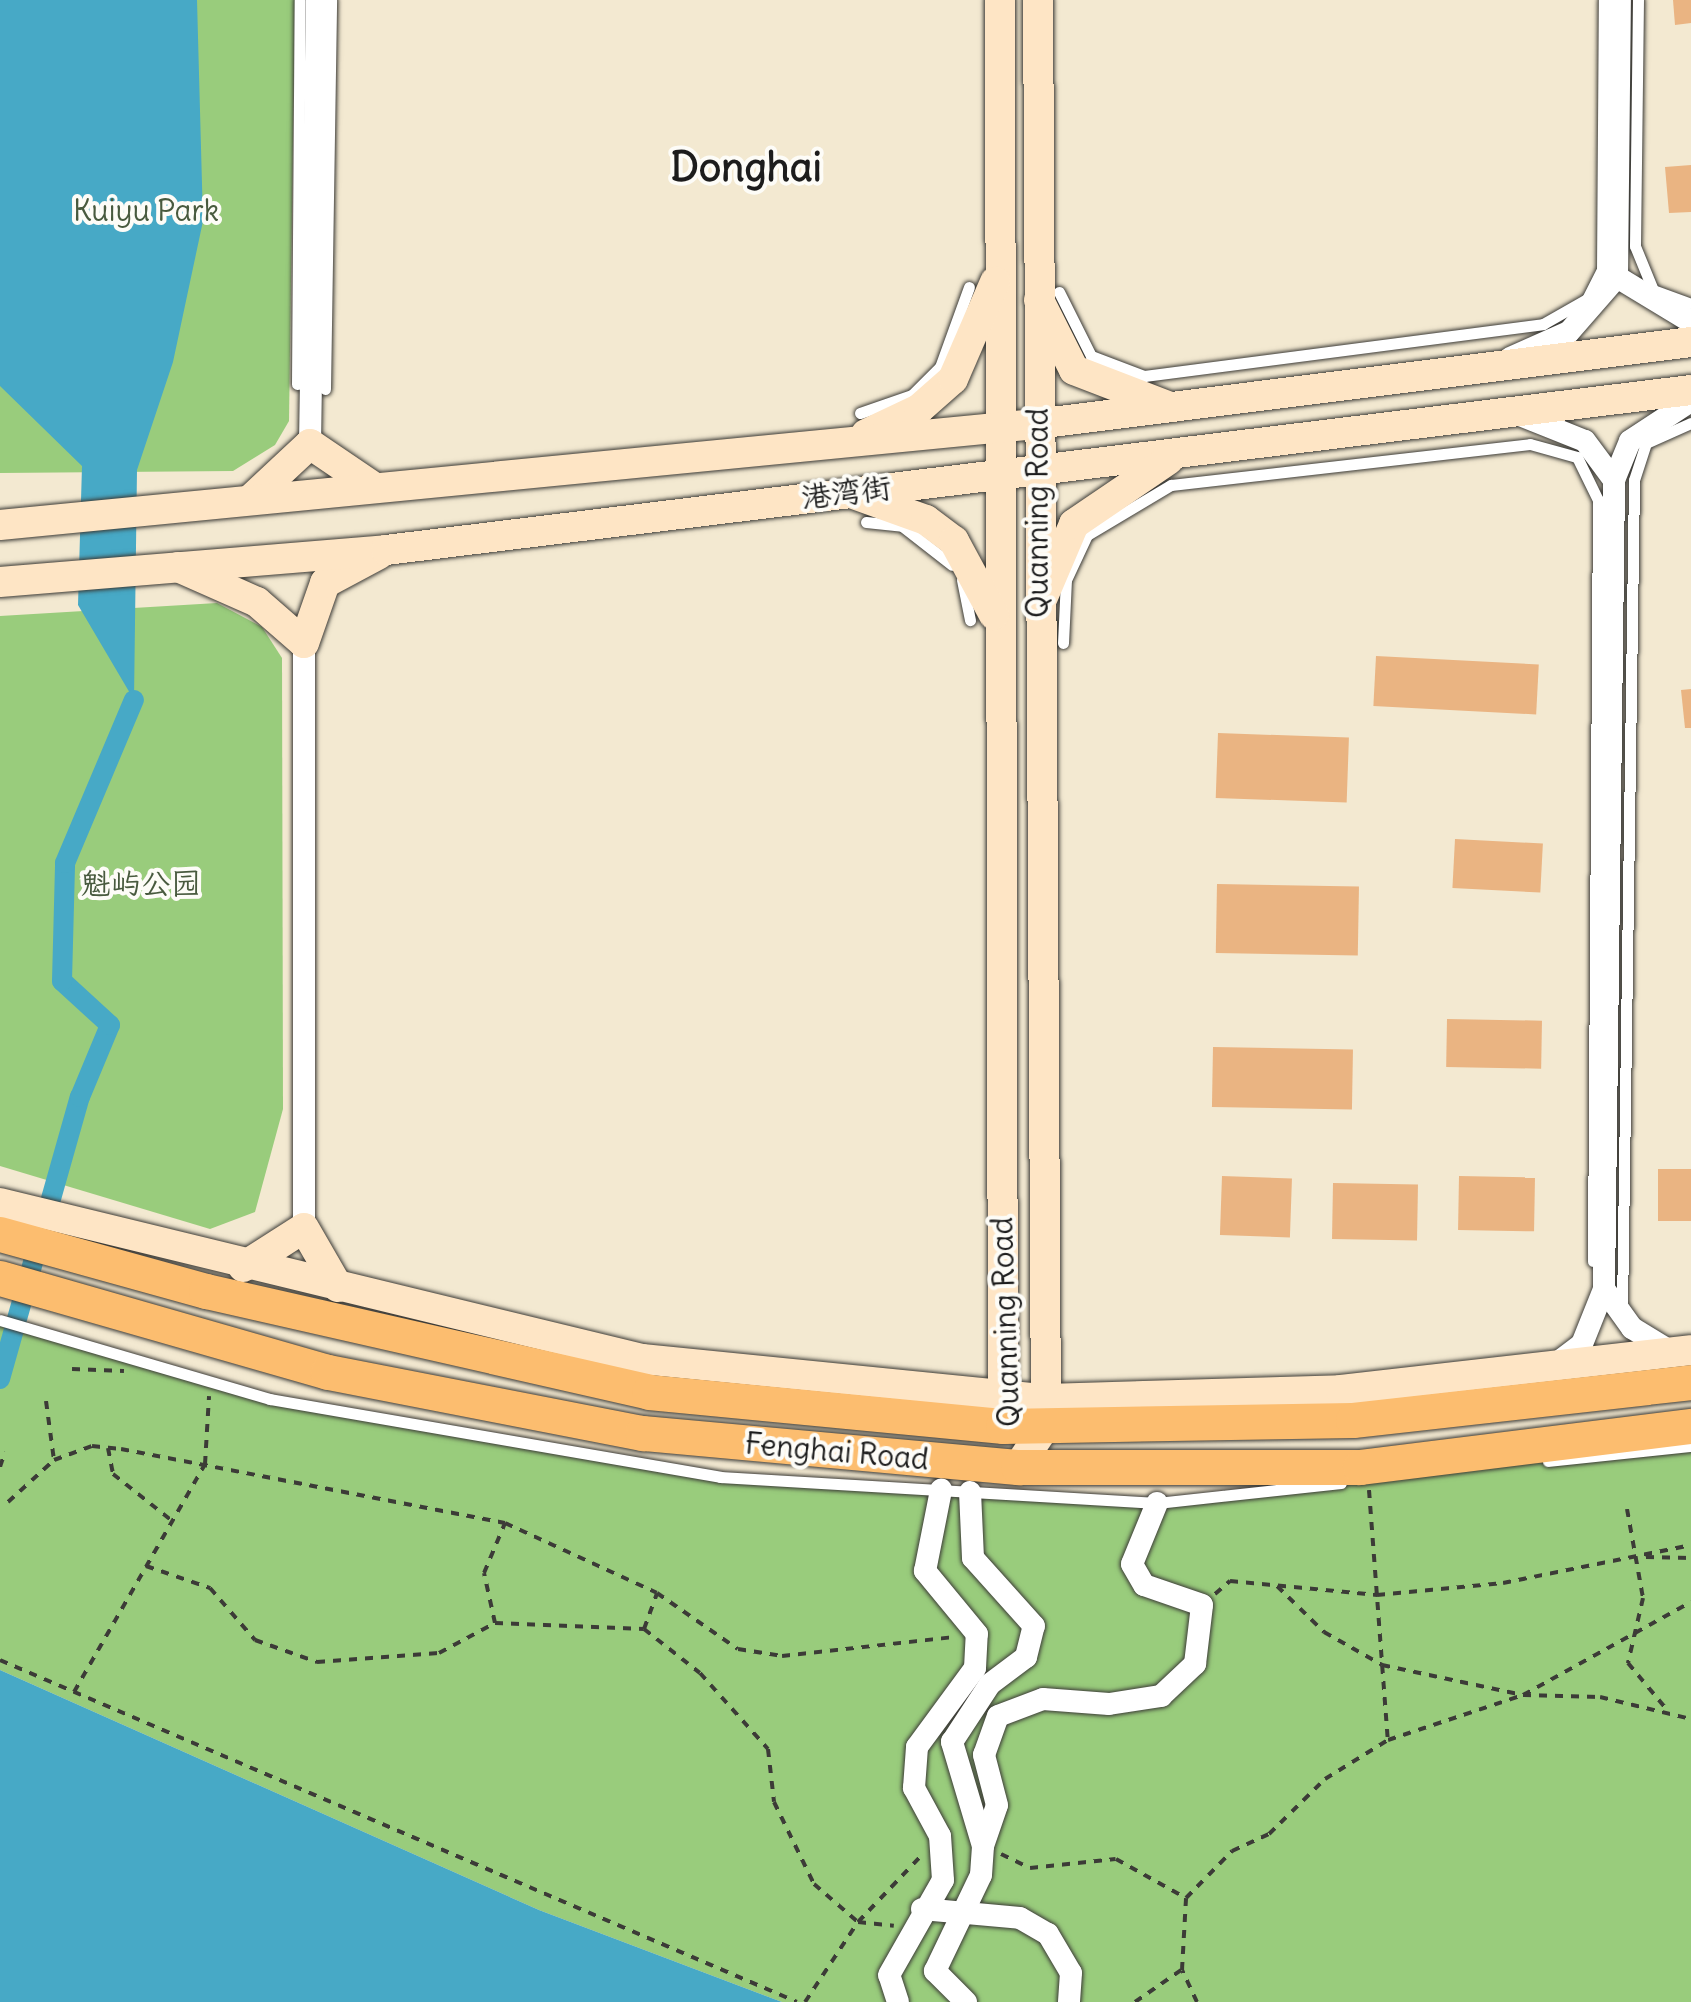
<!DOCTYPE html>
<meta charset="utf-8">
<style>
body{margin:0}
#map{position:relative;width:1691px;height:2002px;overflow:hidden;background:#f3e9d1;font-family:Delius,"LXGW WenKai TC",sans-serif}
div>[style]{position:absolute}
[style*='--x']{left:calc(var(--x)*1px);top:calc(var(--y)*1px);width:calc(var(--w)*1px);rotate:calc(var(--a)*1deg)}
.green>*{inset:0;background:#99cc7c}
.water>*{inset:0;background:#47a9c6}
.canal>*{height:20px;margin:-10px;padding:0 10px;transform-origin:10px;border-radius:10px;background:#47a9c6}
.building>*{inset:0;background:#eab482;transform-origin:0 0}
.path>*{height:4px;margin-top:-2px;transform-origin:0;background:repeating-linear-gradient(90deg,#3c3b37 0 8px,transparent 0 16px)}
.roads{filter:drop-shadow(0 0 2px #3c3b37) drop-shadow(0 0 2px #3c3b37)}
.lane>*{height:11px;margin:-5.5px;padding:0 5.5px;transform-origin:5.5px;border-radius:5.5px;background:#fff}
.street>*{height:22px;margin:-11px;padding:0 11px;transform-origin:11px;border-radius:11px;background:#fff}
.secondary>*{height:30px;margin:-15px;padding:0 15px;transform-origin:15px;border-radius:15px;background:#fee5c5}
.primary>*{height:35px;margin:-17.5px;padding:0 17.5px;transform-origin:17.5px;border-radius:17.5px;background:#fcbd6f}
span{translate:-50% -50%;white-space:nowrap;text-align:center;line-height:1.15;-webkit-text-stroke:8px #fdfcf7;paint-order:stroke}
.park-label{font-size:30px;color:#485a3e}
.street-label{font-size:30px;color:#1c1c1c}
.district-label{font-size:40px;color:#1c1c1c;font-weight:700}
</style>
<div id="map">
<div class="green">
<i style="clip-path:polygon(0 0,295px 0,289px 421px,275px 445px,233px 471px,0 473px)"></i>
<i style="clip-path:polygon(217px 603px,262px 627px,282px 658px,283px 1109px,255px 1212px,210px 1229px,0 1166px,0 616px)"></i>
<i style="clip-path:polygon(0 1320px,270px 1399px,720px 1477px,1157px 1502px,1691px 1446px,1691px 2002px,782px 2002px,539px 1910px,0 1670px)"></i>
</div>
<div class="water">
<i style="clip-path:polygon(0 0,197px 0,203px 221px,173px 362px,137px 470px,134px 700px,78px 605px,82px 466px,0 386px)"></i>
<i style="clip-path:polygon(0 1670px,539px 1910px,782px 2002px,0 2002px)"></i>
</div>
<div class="canal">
<i style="--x:0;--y:1379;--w:293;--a:-74.2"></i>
<i style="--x:80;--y:1097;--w:78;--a:-67.4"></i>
<i style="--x:110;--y:1025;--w:65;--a:-137.5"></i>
<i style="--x:62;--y:981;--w:118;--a:-88.5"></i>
<i style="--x:65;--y:863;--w:177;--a:-67.1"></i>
</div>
<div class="building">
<i style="clip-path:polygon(1673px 0,1691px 0,1691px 23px,1675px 25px)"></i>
<i style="clip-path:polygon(1691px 165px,1691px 212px,1669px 213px,1665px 167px)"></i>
<i style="left:1376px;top:656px;width:163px;height:50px;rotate:3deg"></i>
<i style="clip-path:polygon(1691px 689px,1691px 728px,1685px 728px,1681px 690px)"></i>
<i style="left:1218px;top:733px;width:131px;height:65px;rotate:2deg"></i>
<i style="left:1455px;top:839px;width:88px;height:49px;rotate:3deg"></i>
<i style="left:1217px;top:884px;width:142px;height:69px;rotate:1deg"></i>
<i style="left:1447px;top:1019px;width:95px;height:48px;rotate:1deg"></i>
<i style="left:1213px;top:1047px;width:140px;height:60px;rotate:1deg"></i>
<i style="left:1691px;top:1169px;width:52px;height:33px;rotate:90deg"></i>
<i style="left:1222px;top:1176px;width:70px;height:59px;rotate:2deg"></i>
<i style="left:1459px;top:1176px;width:76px;height:54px;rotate:1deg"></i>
<i style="left:1333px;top:1183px;width:85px;height:56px;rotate:1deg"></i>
</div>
<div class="path">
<i style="--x:72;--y:1369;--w:52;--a:2.2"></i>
<i style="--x:46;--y:1401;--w:60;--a:82.3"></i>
<i style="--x:108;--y:1448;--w:26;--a:79"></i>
<i style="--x:113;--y:1474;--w:74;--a:38.4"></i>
<i style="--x:0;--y:1467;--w:16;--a:-72"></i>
<i style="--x:1369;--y:1490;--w:251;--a:85.7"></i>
<i style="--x:8;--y:1502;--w:62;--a:-42.4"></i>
<i style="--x:54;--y:1460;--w:40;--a:-20.2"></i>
<i style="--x:92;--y:1446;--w:29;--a:6"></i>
<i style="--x:121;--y:1449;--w:391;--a:10.9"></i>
<i style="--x:505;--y:1523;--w:167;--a:24.7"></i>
<i style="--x:657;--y:1593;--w:98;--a:34.7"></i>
<i style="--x:738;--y:1649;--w:45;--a:9"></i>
<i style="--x:782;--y:1656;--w:172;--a:-6.3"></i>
<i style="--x:1627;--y:1509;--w:90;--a:79.8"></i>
<i style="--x:1643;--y:1598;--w:67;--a:103"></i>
<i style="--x:1628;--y:1663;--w:62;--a:50.2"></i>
<i style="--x:1646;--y:1557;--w:45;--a:1.3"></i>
<i style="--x:146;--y:1566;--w:68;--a:19"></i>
<i style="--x:210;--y:1588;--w:69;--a:49.1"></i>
<i style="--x:255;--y:1640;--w:66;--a:19.5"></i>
<i style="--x:317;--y:1662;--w:122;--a:-4.2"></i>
<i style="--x:439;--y:1653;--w:64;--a:-28.2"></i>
<i style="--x:495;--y:1623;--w:149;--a:2.3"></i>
<i style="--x:644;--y:1629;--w:71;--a:38.2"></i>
<i style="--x:700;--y:1673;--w:102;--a:48.2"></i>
<i style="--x:768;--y:1749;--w:53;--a:83.5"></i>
<i style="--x:774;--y:1802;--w:91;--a:64"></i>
<i style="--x:814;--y:1884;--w:58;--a:40.8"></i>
<i style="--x:858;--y:1922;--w:36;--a:6"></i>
<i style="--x:1277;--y:1586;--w:66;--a:44.4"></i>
<i style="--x:1324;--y:1632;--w:67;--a:29.6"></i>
<i style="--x:1382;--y:1665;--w:144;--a:12"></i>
<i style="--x:1523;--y:1695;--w:192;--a:-29"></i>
<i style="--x:1215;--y:1594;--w:20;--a:-41"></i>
<i style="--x:1230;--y:1581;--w:148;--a:5.4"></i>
<i style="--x:1377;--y:1595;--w:127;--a:-5.4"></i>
<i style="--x:1503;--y:1583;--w:192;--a:-11.4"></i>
<i style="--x:495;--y:1623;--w:51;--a:-102.4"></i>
<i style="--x:484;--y:1573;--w:54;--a:-67.2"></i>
<i style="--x:644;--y:1629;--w:38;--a:-70"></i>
<i style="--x:0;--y:1660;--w:867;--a:23.22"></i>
<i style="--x:74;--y:1692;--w:263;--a:-60.1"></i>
<i style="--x:205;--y:1464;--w:68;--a:-86.6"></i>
<i style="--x:1001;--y:1854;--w:32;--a:26"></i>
<i style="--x:1030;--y:1868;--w:86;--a:-6"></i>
<i style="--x:1116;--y:1859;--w:80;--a:29.1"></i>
<i style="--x:805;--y:2002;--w:96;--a:-56.5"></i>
<i style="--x:858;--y:1922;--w:90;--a:-46.4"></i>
<i style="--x:1135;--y:2002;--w:56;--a:-34.8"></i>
<i style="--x:1197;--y:2002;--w:35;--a:-115"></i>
<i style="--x:1182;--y:1970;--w:72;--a:-86.8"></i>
<i style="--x:1186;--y:1898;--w:66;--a:-45.6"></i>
<i style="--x:1232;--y:1851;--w:41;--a:-24.7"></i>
<i style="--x:1269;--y:1834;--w:78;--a:-44.5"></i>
<i style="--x:1325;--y:1779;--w:74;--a:-31.8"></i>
<i style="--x:1388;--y:1740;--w:142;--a:-18.4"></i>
<i style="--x:1523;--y:1695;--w:77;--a:1.5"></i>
<i style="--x:1600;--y:1697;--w:94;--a:13.6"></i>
</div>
<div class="roads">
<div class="lane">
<i style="--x:1638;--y:0;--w:246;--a:90.7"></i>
<i style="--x:1635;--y:246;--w:48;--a:67.8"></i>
<i style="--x:1653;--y:290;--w:40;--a:20.2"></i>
<i style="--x:1059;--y:292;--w:72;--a:63.4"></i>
<i style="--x:1091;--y:356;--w:57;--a:20.7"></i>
<i style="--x:1144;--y:376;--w:402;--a:-7.4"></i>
<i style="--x:1543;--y:324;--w:51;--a:-29.6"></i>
<i style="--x:1587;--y:299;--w:33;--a:-63"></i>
<i style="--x:1602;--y:270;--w:270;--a:-89.6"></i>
<i style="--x:297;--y:384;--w:384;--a:-89.6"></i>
<i style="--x:325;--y:389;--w:389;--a:-89.1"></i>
<i style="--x:860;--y:413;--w:55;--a:-19.1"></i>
<i style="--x:912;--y:395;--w:40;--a:-45"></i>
<i style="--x:940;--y:367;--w:85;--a:-70.1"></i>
<i style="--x:866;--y:522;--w:36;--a:6"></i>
<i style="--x:902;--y:526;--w:63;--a:38"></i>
<i style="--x:962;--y:580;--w:41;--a:78.7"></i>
<i style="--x:1063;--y:643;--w:63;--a:-87.3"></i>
<i style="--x:1066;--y:580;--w:50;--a:-65"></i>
<i style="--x:1087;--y:535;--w:98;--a:-30.8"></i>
<i style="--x:1171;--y:485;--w:361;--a:-6.5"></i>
<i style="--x:1530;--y:444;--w:49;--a:15.5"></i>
<i style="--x:1577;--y:457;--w:48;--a:64"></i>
<i style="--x:1598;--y:500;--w:761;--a:90.38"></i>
<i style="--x:1622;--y:1310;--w:830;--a:-89.17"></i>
<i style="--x:1634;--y:480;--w:39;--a:-72"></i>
<i style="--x:1646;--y:443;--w:49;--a:-24"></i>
<i style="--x:0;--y:1320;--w:281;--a:16.3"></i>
<i style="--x:270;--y:1399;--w:457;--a:9.8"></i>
<i style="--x:720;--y:1477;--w:438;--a:3.4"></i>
<i style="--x:1157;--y:1503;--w:185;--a:-6.2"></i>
<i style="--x:1548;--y:1461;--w:144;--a:-6"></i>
</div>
<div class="street">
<i style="--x:1617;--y:277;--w:277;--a:-89.4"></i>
<i style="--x:1510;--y:358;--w:64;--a:-23.8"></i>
<i style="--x:1569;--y:332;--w:73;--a:-48.9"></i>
<i style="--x:1617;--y:277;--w:87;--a:31.3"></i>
<i style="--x:1515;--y:413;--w:75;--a:21.8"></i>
<i style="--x:1585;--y:441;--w:49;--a:53.4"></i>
<i style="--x:1614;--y:480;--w:42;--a:-67.7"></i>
<i style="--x:1630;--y:441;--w:73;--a:-33.3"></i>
<i style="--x:310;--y:444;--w:444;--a:-89.1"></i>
<i style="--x:304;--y:643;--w:585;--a:90"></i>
<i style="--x:1604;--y:1289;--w:809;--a:-89.29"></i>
<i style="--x:1553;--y:1366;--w:36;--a:-37"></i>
<i style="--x:1582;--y:1344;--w:59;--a:-68.2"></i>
<i style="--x:1604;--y:1289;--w:48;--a:54.3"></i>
<i style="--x:1632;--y:1328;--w:48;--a:31.4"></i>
<i style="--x:983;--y:1846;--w:43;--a:-71.1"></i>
<i style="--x:997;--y:1805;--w:52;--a:-104.6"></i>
<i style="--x:984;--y:1755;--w:41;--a:-70.3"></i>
<i style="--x:998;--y:1716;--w:48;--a:-20.7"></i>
<i style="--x:1043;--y:1699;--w:66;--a:4.3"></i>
<i style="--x:1109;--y:1704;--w:53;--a:-8.7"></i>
<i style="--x:1161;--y:1696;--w:47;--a:-43.3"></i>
<i style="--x:1195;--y:1664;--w:59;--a:-83.2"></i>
<i style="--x:1202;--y:1605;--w:61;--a:-161"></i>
<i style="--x:1144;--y:1585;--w:24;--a:-120"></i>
<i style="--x:1132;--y:1564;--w:66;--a:-67.7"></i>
<i style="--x:922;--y:1909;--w:98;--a:5.2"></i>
<i style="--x:1020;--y:1918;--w:32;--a:30"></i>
<i style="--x:1048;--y:1934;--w:45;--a:59.5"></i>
<i style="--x:1071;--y:1973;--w:29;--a:94"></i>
<i style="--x:898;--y:2002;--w:28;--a:-108"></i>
<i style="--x:889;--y:1975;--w:109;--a:-60.4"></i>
<i style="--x:943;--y:1880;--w:44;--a:-93.9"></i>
<i style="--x:940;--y:1836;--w:55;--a:-118.4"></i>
<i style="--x:914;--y:1788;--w:41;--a:-85.8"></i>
<i style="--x:917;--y:1747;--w:98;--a:-53.7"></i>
<i style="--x:975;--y:1668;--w:34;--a:-87"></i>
<i style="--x:977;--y:1634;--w:82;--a:-129.5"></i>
<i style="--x:925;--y:1571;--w:83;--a:-78.8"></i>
<i style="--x:966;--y:2002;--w:44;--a:-135"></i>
<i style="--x:935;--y:1971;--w:106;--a:-64.4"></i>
<i style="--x:981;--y:1875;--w:29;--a:-86"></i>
<i style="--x:983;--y:1846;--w:109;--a:-106.6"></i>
<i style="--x:952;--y:1742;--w:69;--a:-56.8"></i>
<i style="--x:990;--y:1684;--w:45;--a:-36.9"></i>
<i style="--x:1026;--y:1657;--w:32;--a:-76"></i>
<i style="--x:1034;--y:1626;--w:91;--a:-131.9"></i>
<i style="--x:973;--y:1558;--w:66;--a:-92.6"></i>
</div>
<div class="secondary">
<i style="--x:1000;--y:0;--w:1412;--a:89.88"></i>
<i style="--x:1039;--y:300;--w:78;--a:63.4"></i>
<i style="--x:1074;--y:370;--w:101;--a:21"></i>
<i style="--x:866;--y:434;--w:59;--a:-25.3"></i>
<i style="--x:919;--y:409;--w:45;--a:-41.4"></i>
<i style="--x:953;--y:379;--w:106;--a:-66.6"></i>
<i style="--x:856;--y:495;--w:74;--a:19.7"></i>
<i style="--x:926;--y:520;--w:35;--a:37"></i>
<i style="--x:954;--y:541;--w:84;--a:61.6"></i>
<i style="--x:250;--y:500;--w:82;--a:-43"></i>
<i style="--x:310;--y:444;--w:78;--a:34.1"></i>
<i style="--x:0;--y:525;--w:1041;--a:-5.57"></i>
<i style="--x:1036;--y:424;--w:660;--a:-7.14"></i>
<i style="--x:178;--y:567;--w:86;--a:23.9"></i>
<i style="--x:257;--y:602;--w:62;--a:41.1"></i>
<i style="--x:304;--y:643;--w:64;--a:-70.7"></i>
<i style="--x:325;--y:583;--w:61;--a:-28.2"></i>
<i style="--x:0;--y:582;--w:387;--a:-4.7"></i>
<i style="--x:386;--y:550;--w:1315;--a:-6.99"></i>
<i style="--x:1043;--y:597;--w:79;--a:-67"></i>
<i style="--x:1074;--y:524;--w:114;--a:-34.2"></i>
<i style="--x:0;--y:1203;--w:661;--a:13.66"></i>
<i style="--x:642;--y:1359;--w:406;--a:5.7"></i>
<i style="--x:1046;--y:1399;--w:295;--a:-1.7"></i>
<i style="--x:1341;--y:1390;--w:352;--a:-6.5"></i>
<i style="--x:243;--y:1267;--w:72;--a:-32.6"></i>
<i style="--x:304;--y:1228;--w:68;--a:60"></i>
<i style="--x:1018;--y:1467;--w:50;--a:-56.3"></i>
<i style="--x:1046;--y:1425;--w:1425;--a:-90.32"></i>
</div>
<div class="primary">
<i style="--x:0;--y:1234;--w:214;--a:15.5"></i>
<i style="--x:206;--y:1291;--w:454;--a:12.8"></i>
<i style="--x:649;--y:1392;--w:356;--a:5.5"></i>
<i style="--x:1003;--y:1426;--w:350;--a:-1"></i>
<i style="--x:1353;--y:1420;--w:340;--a:-6.4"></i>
<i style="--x:0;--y:1278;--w:341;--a:16"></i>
<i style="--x:328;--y:1372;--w:321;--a:11"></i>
<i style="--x:643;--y:1433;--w:377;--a:5.2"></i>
<i style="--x:1018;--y:1467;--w:342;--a:0"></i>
<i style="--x:1360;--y:1467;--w:334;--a:-7.1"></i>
</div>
</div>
<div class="park-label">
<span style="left:146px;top:210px">Kuiyu Park</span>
<span style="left:141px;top:883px">魁屿公园</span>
</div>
<div class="street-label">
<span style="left:846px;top:492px;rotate:-7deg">港湾街</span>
<span style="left:1037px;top:513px;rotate:-90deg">Quanning Road</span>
<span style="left:1005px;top:1322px;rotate:-92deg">Quanning Road</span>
<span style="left:837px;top:1451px;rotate:5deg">Fenghai Road</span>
</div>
<div class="district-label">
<span style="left:746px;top:167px">Donghai</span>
</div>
</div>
